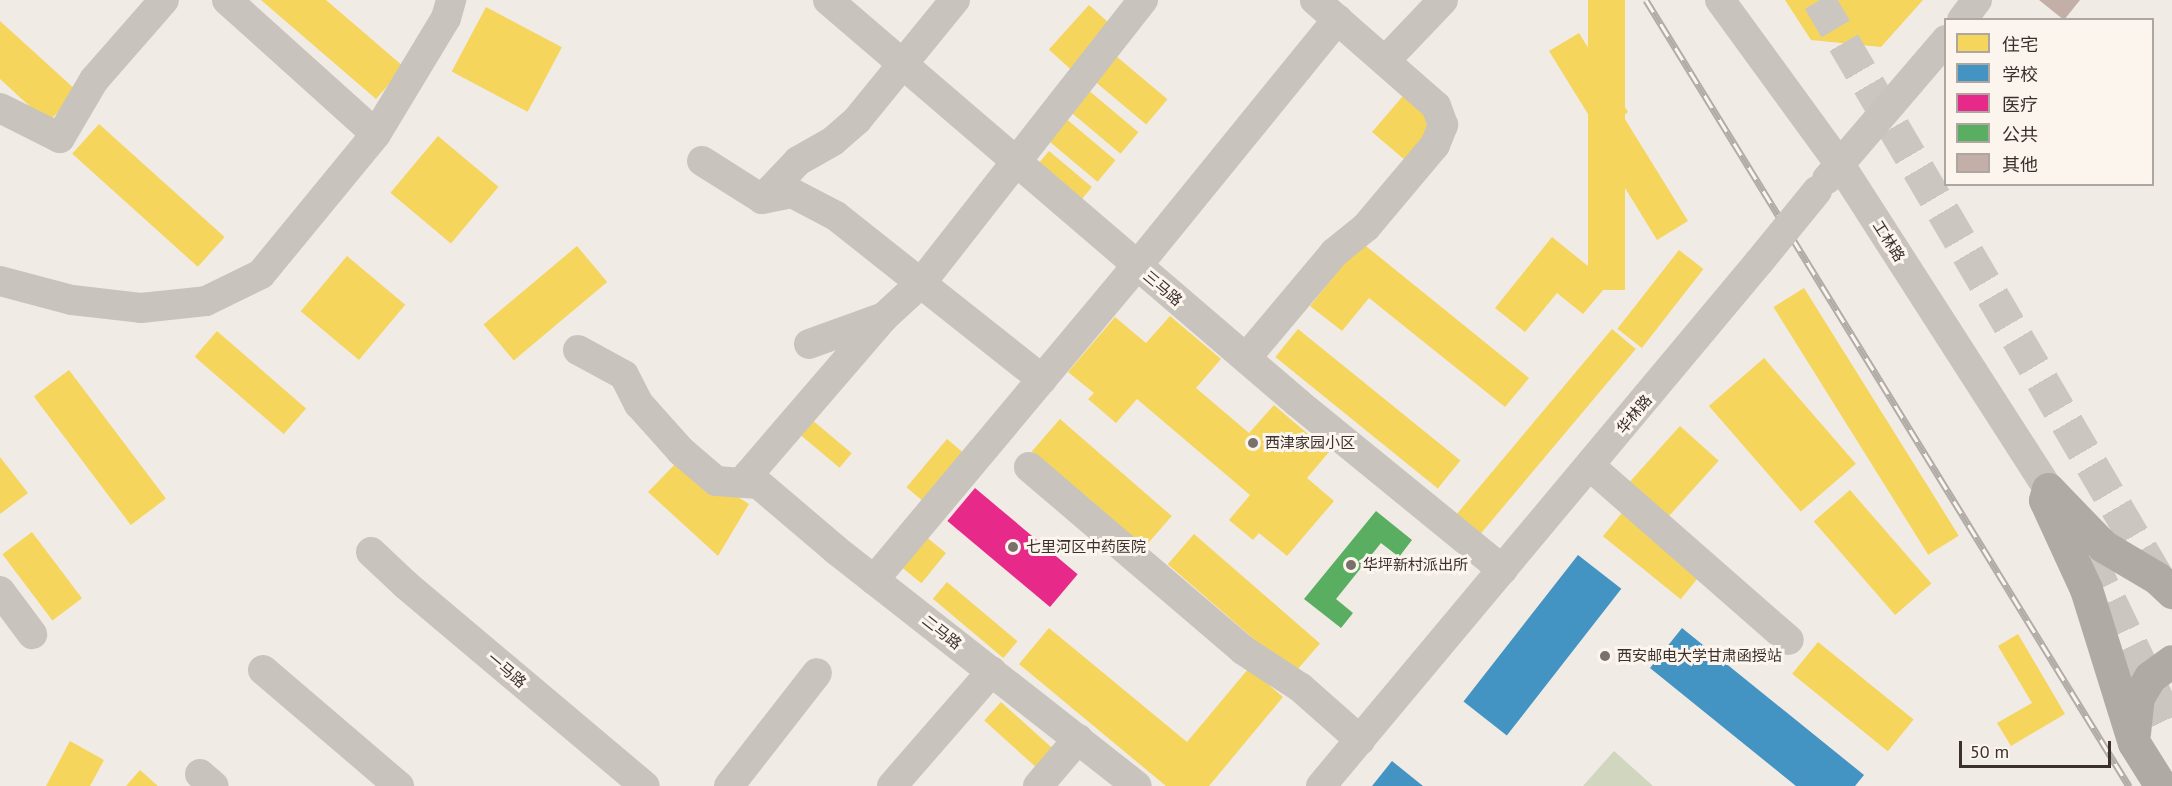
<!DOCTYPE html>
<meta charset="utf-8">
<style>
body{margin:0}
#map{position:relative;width:2172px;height:786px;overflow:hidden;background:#f0ebe5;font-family:"PT Sans","Noto Sans SC",sans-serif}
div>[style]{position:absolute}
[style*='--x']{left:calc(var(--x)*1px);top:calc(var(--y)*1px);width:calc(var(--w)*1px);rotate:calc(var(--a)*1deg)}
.green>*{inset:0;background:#d1d6bf}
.homes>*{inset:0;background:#f6d55c;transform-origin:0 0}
.schools>*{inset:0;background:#4393c3;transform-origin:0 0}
.health>*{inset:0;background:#e7298a;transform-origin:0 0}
.public>*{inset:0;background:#5aae61}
.building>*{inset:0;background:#c3afa7}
.highway-tunnel>*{height:33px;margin-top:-16.5px;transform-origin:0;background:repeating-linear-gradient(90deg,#ccc6c0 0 33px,transparent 0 49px)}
.minor>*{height:30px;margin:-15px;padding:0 15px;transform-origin:15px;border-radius:15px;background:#c9c3be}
.highway>*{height:33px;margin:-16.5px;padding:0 16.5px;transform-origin:16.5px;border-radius:16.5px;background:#afaaa4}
.rail>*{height:7px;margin-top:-3.5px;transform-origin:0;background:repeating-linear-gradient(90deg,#fbf5ee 0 14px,#b1aca8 0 28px);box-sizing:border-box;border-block:2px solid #b1aca8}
.minor-bridge>*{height:30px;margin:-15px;padding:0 15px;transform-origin:15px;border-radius:15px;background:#c9c3be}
.dots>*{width:16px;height:16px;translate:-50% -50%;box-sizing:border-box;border:3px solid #fbf5ee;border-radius:50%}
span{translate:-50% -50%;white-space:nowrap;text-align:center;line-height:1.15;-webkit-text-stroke:6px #fbf5ee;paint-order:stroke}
.street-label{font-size:15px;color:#3b302b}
.poi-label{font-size:15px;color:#3b302b}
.left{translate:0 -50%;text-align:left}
.legend{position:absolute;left:1944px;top:18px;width:210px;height:168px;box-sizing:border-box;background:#fbf5ee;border:2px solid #aea6a0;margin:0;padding:8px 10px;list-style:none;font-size:18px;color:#3b302b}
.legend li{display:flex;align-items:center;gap:12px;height:30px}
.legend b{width:30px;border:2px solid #aea6a0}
.scale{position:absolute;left:1959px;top:741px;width:152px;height:27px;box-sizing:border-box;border:3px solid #3b302b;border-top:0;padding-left:8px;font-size:18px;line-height:21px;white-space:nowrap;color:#3b302b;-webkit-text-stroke:4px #fbf5ee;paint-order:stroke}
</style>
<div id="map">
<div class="green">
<i style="clip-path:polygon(1614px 751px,1653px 786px,1583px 786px)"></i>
</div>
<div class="homes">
<i style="clip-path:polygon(261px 0,326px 0,404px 67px,376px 99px)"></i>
<i style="left:1588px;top:0;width:37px;height:290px"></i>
<i style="clip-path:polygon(1785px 0,1923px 0,1881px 47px,1811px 40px)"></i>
<i style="left:1089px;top:5px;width:36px;height:60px;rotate:42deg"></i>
<i style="left:486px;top:7px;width:86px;height:73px;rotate:28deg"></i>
<i style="clip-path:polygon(0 21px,77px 91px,48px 123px,0 79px)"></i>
<i style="clip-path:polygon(1579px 33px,1628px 112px,1623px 116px,1688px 221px,1657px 240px,1590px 131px,1596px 127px,1549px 51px)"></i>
<i style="left:1110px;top:51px;width:75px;height:33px;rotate:40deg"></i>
<i style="left:1081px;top:84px;width:75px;height:28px;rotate:40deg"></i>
<i style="clip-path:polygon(1403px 96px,1430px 118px,1412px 166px,1372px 132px)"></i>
<i style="left:1058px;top:112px;width:75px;height:28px;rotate:40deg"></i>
<i style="left:99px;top:124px;width:169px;height:40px;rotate:42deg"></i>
<i style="left:438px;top:136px;width:79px;height:74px;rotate:40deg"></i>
<i style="left:1049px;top:151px;width:56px;height:26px;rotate:40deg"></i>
<i style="clip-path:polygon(1552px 237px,1609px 283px,1583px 314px,1557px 293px,1525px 332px,1495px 308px)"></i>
<i style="clip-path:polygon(1361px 242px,1529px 378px,1505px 407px,1369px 298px,1342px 331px,1310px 306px)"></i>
<i style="left:577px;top:246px;width:47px;height:122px;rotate:50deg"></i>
<i style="left:1679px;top:250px;width:31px;height:100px;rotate:38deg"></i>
<i style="left:347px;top:256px;width:76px;height:72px;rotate:40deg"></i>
<i style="left:1804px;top:288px;width:292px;height:36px;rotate:58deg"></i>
<i style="clip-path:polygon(1170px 316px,1221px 359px,1196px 388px,1249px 433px,1274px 405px,1329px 452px,1307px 478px,1334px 501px,1287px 556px,1259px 533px,1253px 540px,1229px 520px,1250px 495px,1137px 399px,1116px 423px,1088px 399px,1094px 393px,1068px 372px,1115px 317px,1146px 343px)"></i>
<i style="left:1298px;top:329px;width:209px;height:36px;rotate:39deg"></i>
<i style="left:1612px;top:329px;width:31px;height:244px;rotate:40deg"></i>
<i style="left:217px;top:331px;width:118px;height:34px;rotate:41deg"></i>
<i style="left:1764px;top:358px;width:140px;height:73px;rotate:49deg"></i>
<i style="left:69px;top:370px;width:161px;height:44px;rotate:53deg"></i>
<i style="left:805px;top:414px;width:61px;height:19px;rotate:40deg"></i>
<i style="left:1060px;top:419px;width:148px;height:43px;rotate:41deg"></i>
<i style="left:1680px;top:426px;width:52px;height:82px;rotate:42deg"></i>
<i style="left:947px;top:439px;width:31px;height:63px;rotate:40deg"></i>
<i style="clip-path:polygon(0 457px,28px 493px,0 514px)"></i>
<i style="clip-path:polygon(679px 460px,749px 504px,718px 556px,648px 492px)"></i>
<i style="left:1850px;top:490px;width:124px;height:48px;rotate:49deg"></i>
<i style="left:1625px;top:509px;width:100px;height:35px;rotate:39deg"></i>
<i style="left:32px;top:532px;width:83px;height:37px;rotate:53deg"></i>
<i style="left:1194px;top:534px;width:167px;height:40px;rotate:41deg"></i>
<i style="left:925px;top:536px;width:27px;height:39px;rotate:39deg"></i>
<i style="left:947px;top:582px;width:92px;height:22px;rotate:40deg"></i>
<i style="clip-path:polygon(1049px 628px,1187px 742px,1249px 668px,1283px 697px,1209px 786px,1166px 786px,1019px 664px)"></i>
<i style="clip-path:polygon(2018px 634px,2065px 714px,2011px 746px,1997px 723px,2032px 703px,1998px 646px)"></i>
<i style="left:1818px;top:642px;width:123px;height:41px;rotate:39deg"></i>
<i style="left:1001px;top:702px;width:79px;height:25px;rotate:42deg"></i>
<i style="clip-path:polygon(70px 741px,104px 760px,90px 786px,46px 786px)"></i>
<i style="clip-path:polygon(140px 770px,158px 786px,126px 786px)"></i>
</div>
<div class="schools">
<i style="left:1578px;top:555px;width:55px;height:186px;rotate:38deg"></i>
<i style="clip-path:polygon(1682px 628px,1864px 775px,1855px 786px,1796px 786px,1650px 668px)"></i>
<i style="clip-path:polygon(1392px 761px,1423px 786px,1372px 786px)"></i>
</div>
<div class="health">
<i style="left:975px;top:488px;width:134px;height:43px;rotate:40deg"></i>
</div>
<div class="public">
<i style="clip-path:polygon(1376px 511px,1412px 540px,1399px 557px,1381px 543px,1336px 599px,1353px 613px,1341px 628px,1304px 599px)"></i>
</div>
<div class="building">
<i style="clip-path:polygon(2039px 0,2080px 0,2064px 20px)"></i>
</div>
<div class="highway-tunnel">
<i style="--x:1819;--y:0;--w:682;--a:59.6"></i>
<i style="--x:2065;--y:518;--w:46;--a:58.4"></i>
<i style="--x:2089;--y:557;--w:191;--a:64.2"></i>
</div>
<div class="minor">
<i style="--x:227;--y:0;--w:200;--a:42"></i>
<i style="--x:828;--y:0;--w:619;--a:40.61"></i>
<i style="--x:1298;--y:403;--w:264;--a:39.2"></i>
<i style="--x:1720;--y:0;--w:202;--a:53.9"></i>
<i style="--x:1839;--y:163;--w:387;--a:57.3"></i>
<i style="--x:1962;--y:20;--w:25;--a:-53"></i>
<i style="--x:1385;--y:61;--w:84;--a:-46.4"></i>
<i style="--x:0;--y:108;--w:67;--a:26.6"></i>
<i style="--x:60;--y:138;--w:67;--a:-59.6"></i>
<i style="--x:94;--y:80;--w:106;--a:-48.8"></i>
<i style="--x:702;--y:161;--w:71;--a:32.3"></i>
<i style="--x:762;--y:199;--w:31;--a:-11"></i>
<i style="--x:792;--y:193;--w:50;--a:27.6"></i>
<i style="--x:836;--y:216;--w:263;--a:38.4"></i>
<i style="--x:1827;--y:179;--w:183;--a:-49.4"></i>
<i style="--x:762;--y:199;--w:52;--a:-46.5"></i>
<i style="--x:798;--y:161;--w:40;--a:-29.7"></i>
<i style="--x:833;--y:141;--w:32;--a:-41"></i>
<i style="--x:857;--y:120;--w:155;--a:-50.8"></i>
<i style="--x:0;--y:281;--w:74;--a:14.8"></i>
<i style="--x:72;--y:300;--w:69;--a:6.6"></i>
<i style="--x:141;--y:308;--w:65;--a:-6.1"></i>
<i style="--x:206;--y:301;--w:61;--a:-26.1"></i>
<i style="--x:261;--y:274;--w:181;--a:-50.6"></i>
<i style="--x:376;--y:134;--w:135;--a:-58.9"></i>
<i style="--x:446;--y:18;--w:19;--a:-74"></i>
<i style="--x:884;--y:317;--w:208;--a:130.7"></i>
<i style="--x:748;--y:475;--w:116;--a:40.4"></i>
<i style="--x:836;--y:550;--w:382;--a:38.1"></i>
<i style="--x:809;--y:344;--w:80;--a:-19.8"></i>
<i style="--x:884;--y:317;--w:50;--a:-42.6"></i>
<i style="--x:921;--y:283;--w:360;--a:-51.9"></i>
<i style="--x:578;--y:350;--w:52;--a:28.5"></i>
<i style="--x:624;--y:375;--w:33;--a:63"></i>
<i style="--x:639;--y:404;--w:63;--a:48.2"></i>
<i style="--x:681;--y:451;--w:46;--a:40.6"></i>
<i style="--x:716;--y:481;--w:42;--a:4.1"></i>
<i style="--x:1246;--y:358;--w:137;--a:-50"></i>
<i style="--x:1334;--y:253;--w:41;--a:-39.1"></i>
<i style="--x:1366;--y:227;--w:107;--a:-49.9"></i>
<i style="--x:1435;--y:145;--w:22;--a:-68"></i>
<i style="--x:1443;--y:125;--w:20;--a:-110"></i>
<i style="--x:1436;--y:106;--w:161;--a:-138.8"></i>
<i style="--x:1590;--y:466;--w:264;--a:41.2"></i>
<i style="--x:1029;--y:467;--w:282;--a:40.5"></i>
<i style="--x:1243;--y:650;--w:69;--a:33.2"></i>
<i style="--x:1301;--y:688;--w:79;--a:41.4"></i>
<i style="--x:371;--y:552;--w:48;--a:43.3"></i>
<i style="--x:406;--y:585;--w:312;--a:40.1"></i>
<i style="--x:874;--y:580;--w:410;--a:-50.1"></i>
<i style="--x:1137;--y:266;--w:318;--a:-50.9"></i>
<i style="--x:0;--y:591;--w:54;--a:53.3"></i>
<i style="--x:263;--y:670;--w:179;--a:40.5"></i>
<i style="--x:200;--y:774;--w:18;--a:41"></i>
<i style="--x:729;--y:786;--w:143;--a:-52.1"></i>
<i style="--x:892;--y:786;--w:152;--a:-49"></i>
<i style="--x:1038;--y:786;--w:62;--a:-49.6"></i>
<i style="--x:1321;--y:786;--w:683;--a:-50.11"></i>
</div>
<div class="highway">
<i style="--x:2134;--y:733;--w:36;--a:-84"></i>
<i style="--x:2138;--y:697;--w:23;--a:-59"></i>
<i style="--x:2150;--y:677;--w:27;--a:-36"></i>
<i style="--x:2161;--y:786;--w:51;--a:-122.1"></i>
<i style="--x:2134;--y:743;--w:161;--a:-107.3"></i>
<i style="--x:2086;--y:589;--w:98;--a:-114.7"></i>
<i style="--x:2045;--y:500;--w:11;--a:-75"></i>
<i style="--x:2048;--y:489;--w:79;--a:46"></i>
<i style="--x:2103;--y:546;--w:63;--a:30.7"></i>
<i style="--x:2157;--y:578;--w:21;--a:43"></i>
</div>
<div class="rail">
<i style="--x:1646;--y:0;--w:923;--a:58.43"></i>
</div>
<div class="minor-bridge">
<i style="--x:1759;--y:262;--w:92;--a:-50.8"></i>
</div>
<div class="dots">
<i style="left:1253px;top:443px;background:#7a716c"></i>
<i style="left:1013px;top:547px;background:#7a716c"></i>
<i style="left:1351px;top:565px;background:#7a716c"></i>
<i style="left:1605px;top:656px;background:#7a716c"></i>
</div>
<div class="street-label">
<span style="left:1889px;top:241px;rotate:57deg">工林路</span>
<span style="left:1163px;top:288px;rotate:40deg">三马路</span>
<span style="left:1634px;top:414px;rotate:-50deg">华林路</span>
<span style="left:942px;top:632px;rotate:38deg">二马路</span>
<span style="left:507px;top:670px;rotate:40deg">一马路</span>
</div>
<div class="poi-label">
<span class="left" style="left:1265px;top:443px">西津家园小区</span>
<span class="left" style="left:1026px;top:547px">七里河区中药医院</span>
<span class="left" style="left:1363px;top:565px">华坪新村派出所</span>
<span class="left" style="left:1617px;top:656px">西安邮电大学甘肃函授站</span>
</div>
<ul class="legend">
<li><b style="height:16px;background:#f6d55c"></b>住宅</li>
<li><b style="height:16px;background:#4393c3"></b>学校</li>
<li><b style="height:16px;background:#e7298a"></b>医疗</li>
<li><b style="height:16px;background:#5aae61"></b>公共</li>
<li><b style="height:16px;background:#c3afa7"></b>其他</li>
</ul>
<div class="scale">50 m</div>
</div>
